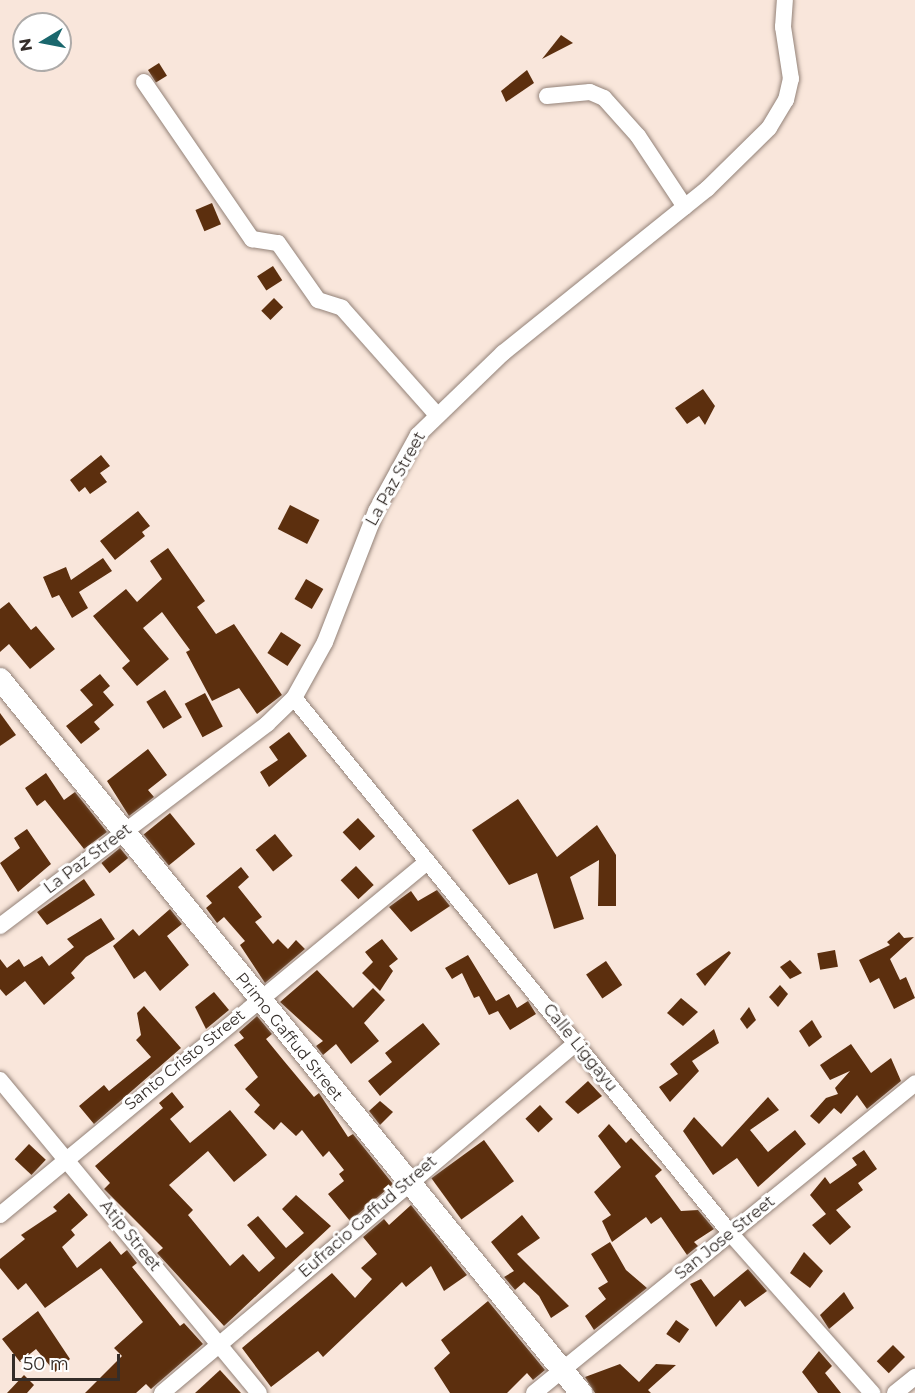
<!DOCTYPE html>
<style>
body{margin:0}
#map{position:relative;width:915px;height:1393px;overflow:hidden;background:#f9e6db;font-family:Montserrat,sans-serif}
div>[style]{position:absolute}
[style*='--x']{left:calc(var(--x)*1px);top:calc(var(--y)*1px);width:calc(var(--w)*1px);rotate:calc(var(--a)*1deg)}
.building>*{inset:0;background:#5c2f0e;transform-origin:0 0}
.roads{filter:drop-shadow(0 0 2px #938278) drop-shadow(0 0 2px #938278)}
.minor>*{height:16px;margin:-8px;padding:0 8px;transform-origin:8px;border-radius:8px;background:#fff}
.major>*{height:22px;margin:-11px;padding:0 11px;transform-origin:11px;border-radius:11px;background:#fff}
span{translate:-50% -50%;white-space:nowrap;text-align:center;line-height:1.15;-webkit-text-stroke:6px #fff;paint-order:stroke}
.street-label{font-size:16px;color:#342d29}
.north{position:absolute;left:12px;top:12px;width:60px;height:60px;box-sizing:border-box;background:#fff;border:2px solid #aeaba9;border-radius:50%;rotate:260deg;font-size:16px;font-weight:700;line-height:24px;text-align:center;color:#342d29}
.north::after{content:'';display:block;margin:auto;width:21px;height:27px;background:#1a676d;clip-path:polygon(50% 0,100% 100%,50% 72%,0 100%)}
.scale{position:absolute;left:12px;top:1354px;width:108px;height:27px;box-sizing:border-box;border:3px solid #342d29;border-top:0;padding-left:8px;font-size:18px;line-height:21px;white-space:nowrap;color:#342d29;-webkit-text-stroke:4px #fff;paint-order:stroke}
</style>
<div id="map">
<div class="building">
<i style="clip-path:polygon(561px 35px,573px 43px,542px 59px)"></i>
<i style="left:159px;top:63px;width:15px;height:13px;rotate:58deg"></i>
<i style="clip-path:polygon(527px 70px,534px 83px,506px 102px,501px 91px)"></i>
<i style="left:212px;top:203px;width:23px;height:18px;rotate:67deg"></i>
<i style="left:273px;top:266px;width:17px;height:19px;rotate:57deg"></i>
<i style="left:274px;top:298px;width:13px;height:18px;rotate:45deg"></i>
<i style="clip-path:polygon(703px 389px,715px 406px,705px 425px,699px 416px,687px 424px,675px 408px)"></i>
<i style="clip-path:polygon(101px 455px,110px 466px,100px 473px,107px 482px,90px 494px,85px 487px,79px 492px,70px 480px)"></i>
<i style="left:290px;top:505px;width:33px;height:27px;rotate:27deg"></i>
<i style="clip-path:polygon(138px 511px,150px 526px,142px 532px,145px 536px,115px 560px,100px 541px)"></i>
<i style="clip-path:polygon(168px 548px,205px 601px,197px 607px,216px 634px,234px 624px,282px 695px,257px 714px,239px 688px,212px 701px,186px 652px,190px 650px,162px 612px,143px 628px,169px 659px,137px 686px,122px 668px,130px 661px,93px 616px,126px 589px,137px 602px,162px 579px,150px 561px)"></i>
<i style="clip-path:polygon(103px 558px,112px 571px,79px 592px,88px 608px,72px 618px,59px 595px,52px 598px,43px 577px,66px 567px,71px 580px)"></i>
<i style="left:306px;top:579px;width:20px;height:23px;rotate:30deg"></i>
<i style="clip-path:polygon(9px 602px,31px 630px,36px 626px,55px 649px,30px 669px,9px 644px,0 652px,0 609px)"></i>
<i style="left:281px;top:632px;width:24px;height:25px;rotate:33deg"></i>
<i style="clip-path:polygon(100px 674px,110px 686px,103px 692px,114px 705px,94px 722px,100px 729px,81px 744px,66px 726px,93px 705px,80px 690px)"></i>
<i style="left:165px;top:690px;width:32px;height:22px;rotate:58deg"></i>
<i style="left:205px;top:693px;width:38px;height:23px;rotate:62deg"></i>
<i style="clip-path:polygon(0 713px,16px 735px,0 746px)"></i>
<i style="clip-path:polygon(289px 732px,307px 756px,269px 787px,260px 772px,278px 760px,269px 747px)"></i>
<i style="clip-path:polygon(148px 749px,167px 775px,148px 790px,154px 797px,129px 816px,107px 781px)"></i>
<i style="clip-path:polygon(46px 773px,64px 800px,75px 792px,107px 832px,84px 849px,45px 800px,37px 806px,25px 788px)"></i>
<i style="clip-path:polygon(518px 799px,557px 857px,597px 825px,616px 855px,616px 906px,598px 906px,599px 860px,570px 877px,584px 919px,554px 929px,537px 873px,509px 885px,472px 830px)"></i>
<i style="left:170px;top:813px;width:40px;height:34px;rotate:51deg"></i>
<i style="left:358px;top:818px;width:25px;height:21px;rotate:47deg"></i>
<i style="clip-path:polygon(27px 829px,51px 864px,18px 892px,0 863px,20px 848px,14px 838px)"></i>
<i style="left:275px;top:834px;width:28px;height:25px;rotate:51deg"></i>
<i style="left:120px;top:848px;width:13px;height:24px;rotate:51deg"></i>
<i style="left:356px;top:866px;width:26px;height:21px;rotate:47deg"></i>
<i style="clip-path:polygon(241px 867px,249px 877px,238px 887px,262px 917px,255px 922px,273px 944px,278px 939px,288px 949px,296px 940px,305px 949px,265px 983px,240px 945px,245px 941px,224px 917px,217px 923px,206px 908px,212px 903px,206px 896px)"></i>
<i style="clip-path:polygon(84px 879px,95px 895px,47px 925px,37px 912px)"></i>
<i style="clip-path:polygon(437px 890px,450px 906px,411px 932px,389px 907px,411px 891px,418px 901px)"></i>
<i style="clip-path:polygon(170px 909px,182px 924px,167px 936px,189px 965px,160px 991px,145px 971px,134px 979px,113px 946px,133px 929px,139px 936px)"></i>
<i style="clip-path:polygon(101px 918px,115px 939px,86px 957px,71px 973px,75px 978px,44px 1005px,25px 981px,6px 996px,0 989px,0 959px,7px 968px,19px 959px,24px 967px,42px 956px,49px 966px,74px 947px,67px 939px)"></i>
<i style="clip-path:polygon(899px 932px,904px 938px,914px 937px,890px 959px,900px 980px,906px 977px,915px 998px,894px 1009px,879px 978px,870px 983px,859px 960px,890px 945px,887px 942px)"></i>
<i style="clip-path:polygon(382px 939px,398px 959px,389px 966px,393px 971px,380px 991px,362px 973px,373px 962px,365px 952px)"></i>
<i style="left:835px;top:950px;width:17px;height:18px;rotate:80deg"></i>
<i style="clip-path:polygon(729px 951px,731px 953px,705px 986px,696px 974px)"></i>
<i style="clip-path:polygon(468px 955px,496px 1001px,509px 994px,517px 1008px,528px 1001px,536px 1014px,510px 1030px,498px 1011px,489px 1015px,479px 996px,474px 998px,462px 973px,452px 979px,445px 968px)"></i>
<i style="clip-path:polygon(790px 960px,802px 973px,790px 979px,780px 967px)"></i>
<i style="left:606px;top:961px;width:29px;height:24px;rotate:56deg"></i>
<i style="clip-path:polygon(317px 970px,353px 1008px,373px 988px,385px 1000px,364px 1023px,379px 1041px,351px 1064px,336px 1044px,323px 1055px,316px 1046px,323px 1041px,280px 1002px)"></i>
<i style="clip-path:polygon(780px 985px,788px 994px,778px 1007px,769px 997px)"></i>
<i style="clip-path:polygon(214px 992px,229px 1010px,206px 1029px,195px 1007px)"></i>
<i style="clip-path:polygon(681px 998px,698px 1012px,683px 1026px,667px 1013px)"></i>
<i style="clip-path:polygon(144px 1006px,181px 1048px,94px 1124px,79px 1106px,104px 1085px,109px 1091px,151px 1057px,136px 1040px,141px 1035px,137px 1013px)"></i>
<i style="clip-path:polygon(749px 1007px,756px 1020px,747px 1029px,740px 1019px)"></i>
<i style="clip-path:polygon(257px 1016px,272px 1034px,266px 1039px,284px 1061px,314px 1097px,319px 1093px,348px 1137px,353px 1134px,393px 1184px,350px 1221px,328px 1194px,344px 1181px,339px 1174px,344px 1170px,329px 1151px,323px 1157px,302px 1130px,296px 1136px,281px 1122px,274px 1130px,254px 1112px,260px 1105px,245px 1089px,258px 1077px,234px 1045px,244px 1038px,239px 1032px)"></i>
<i style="clip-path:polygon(812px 1020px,822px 1037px,809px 1047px,799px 1031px)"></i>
<i style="clip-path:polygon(423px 1023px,440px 1044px,380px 1096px,368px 1081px,392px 1062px,385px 1053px)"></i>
<i style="clip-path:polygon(714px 1029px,719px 1043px,692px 1061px,699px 1071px,670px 1102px,659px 1087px,678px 1074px,670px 1064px)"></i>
<i style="clip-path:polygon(851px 1044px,871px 1073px,891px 1058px,901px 1081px,867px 1109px,857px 1095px,841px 1114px,834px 1108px,819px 1124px,810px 1116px,826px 1098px,838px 1094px,835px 1088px,850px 1071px,830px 1080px,820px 1065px)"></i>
<i style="clip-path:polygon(588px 1081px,602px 1096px,578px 1114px,565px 1102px)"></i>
<i style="clip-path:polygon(172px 1092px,184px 1107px,170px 1119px,190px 1143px,230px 1110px,267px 1155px,234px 1182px,208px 1151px,169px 1185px,193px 1210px,188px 1215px,230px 1266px,243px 1254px,259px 1272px,275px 1258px,247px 1225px,258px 1216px,286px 1248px,304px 1233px,282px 1209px,296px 1195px,331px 1226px,224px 1326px,157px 1253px,163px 1248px,104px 1189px,110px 1183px,95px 1166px,163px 1108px,159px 1103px)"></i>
<i style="clip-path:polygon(768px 1097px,779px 1110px,750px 1130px,768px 1152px,795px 1130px,806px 1144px,758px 1187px,737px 1158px,713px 1175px,683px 1131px,694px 1117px,722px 1147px)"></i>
<i style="clip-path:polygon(380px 1101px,393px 1112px,380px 1125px,369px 1111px)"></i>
<i style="left:540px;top:1105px;width:19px;height:20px;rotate:47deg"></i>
<i style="clip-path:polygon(609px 1124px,626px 1143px,631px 1138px,662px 1170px,655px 1176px,681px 1211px,698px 1210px,714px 1229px,694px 1242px,698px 1246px,687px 1255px,661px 1217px,651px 1224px,646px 1217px,612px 1242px,602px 1221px,611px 1215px,594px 1192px,621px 1167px,598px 1136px)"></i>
<i style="left:484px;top:1140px;width:51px;height:65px;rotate:54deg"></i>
<i style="left:29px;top:1144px;width:23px;height:21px;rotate:43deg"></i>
<i style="clip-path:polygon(864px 1150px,877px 1169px,858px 1183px,863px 1190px,836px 1210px,851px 1227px,830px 1245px,812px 1225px,826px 1214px,810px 1195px,825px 1177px,830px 1184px,857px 1165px,852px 1158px)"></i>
<i style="clip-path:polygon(69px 1193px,88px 1215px,71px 1230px,75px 1235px,62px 1247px,77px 1268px,110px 1241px,121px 1255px,127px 1250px,137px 1263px,132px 1267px,180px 1326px,184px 1323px,203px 1344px,151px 1389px,146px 1384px,136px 1393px,85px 1393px,122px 1356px,114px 1348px,143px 1322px,101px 1268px,45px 1308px,26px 1283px,18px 1290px,0 1268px,0 1259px,25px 1239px,21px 1235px,57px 1211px,53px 1207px)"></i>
<i style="clip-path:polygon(411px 1205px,467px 1275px,444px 1291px,431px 1266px,406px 1287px,402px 1282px,323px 1357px,318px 1351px,271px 1387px,242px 1348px,332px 1273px,355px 1298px,372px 1279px,361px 1268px,377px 1254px,363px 1237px,384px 1219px,389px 1225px)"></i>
<i style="clip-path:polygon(522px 1215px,540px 1238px,517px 1254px,569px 1306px,551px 1318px,539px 1296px,524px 1282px,515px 1290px,504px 1277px,514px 1271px,491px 1242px)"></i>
<i style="clip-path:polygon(610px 1242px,626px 1270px,647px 1288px,594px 1330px,585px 1316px,606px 1299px,598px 1288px,608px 1282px,591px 1254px)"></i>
<i style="clip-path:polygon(804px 1252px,823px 1271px,810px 1288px,790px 1273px)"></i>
<i style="clip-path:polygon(748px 1269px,767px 1291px,745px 1307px,740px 1300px,716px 1327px,690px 1284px,701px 1279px,714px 1297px)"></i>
<i style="clip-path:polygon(844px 1292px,854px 1308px,829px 1329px,820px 1315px)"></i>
<i style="clip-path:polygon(488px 1301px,545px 1370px,533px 1380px,527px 1373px,507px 1393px,450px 1393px,434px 1368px,450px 1353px,441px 1340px)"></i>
<i style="clip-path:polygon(38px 1311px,70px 1359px,55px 1372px,36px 1349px,20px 1362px,2px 1339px)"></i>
<i style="left:676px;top:1320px;width:16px;height:17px;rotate:35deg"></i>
<i style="left:893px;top:1345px;width:17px;height:23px;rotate:45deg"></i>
<i style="clip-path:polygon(819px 1351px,832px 1366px,825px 1373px,841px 1393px,818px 1393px,802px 1372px)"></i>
<i style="clip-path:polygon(620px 1364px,639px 1382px,656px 1364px,676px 1365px,648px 1390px,651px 1393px,595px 1393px,585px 1377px)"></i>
<i style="clip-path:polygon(220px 1370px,241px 1393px,195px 1393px)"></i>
<i style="clip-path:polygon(24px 1375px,34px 1385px,27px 1393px,7px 1393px)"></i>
</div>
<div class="roads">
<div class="minor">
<i style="--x:144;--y:82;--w:191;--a:55.5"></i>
<i style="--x:252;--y:239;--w:26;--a:9"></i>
<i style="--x:278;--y:243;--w:70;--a:54.9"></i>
<i style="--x:318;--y:300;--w:25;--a:18"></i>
<i style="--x:342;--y:308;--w:142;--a:48.4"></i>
<i style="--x:547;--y:96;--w:43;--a:-5.3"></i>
<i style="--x:590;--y:92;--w:15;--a:23"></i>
<i style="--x:604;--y:98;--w:51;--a:48.2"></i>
<i style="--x:638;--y:136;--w:85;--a:56.5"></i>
<i style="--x:294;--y:698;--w:692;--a:50.81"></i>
<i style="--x:731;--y:1234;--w:213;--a:48.4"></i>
<i style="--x:0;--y:926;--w:335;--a:-37.1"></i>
<i style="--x:267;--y:724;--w:37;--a:-44"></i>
<i style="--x:294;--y:698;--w:64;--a:-61"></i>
<i style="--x:325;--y:642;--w:141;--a:-68.7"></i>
<i style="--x:376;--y:511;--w:87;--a:-61.1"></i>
<i style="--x:418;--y:435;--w:118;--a:-44"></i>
<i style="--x:503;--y:353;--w:262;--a:-38.8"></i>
<i style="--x:707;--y:189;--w:87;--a:-44.5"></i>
<i style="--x:769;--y:128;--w:33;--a:-59"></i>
<i style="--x:786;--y:100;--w:22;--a:-77"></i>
<i style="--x:791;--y:79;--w:53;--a:-98.7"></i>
<i style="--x:783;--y:27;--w:27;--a:-86"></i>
<i style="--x:0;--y:1080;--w:406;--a:50.4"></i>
<i style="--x:0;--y:1215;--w:554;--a:-39.58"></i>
<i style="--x:162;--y:1393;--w:542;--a:-40.21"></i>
<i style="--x:534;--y:1393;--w:491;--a:-39.1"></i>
<i style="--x:895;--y:1393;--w:26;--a:-39"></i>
</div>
<div class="major">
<i style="--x:0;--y:679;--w:921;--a:50.86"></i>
</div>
</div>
<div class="street-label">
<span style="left:396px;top:479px;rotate:-61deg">La Paz Street</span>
<span style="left:88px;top:859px;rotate:-37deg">La Paz Street</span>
<span style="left:289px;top:1037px;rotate:51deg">Primo Gaffud Street</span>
<span style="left:580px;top:1048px;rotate:51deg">Calle Liggayu</span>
<span style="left:185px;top:1060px;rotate:-39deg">Santo Cristo Street</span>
<span style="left:368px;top:1217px;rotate:-41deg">Eufracio Gaffud Street</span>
<span style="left:130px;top:1236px;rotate:51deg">Atip Street</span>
<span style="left:725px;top:1238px;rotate:-39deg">San Jose Street</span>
</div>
<div class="north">N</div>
<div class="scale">50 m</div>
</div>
